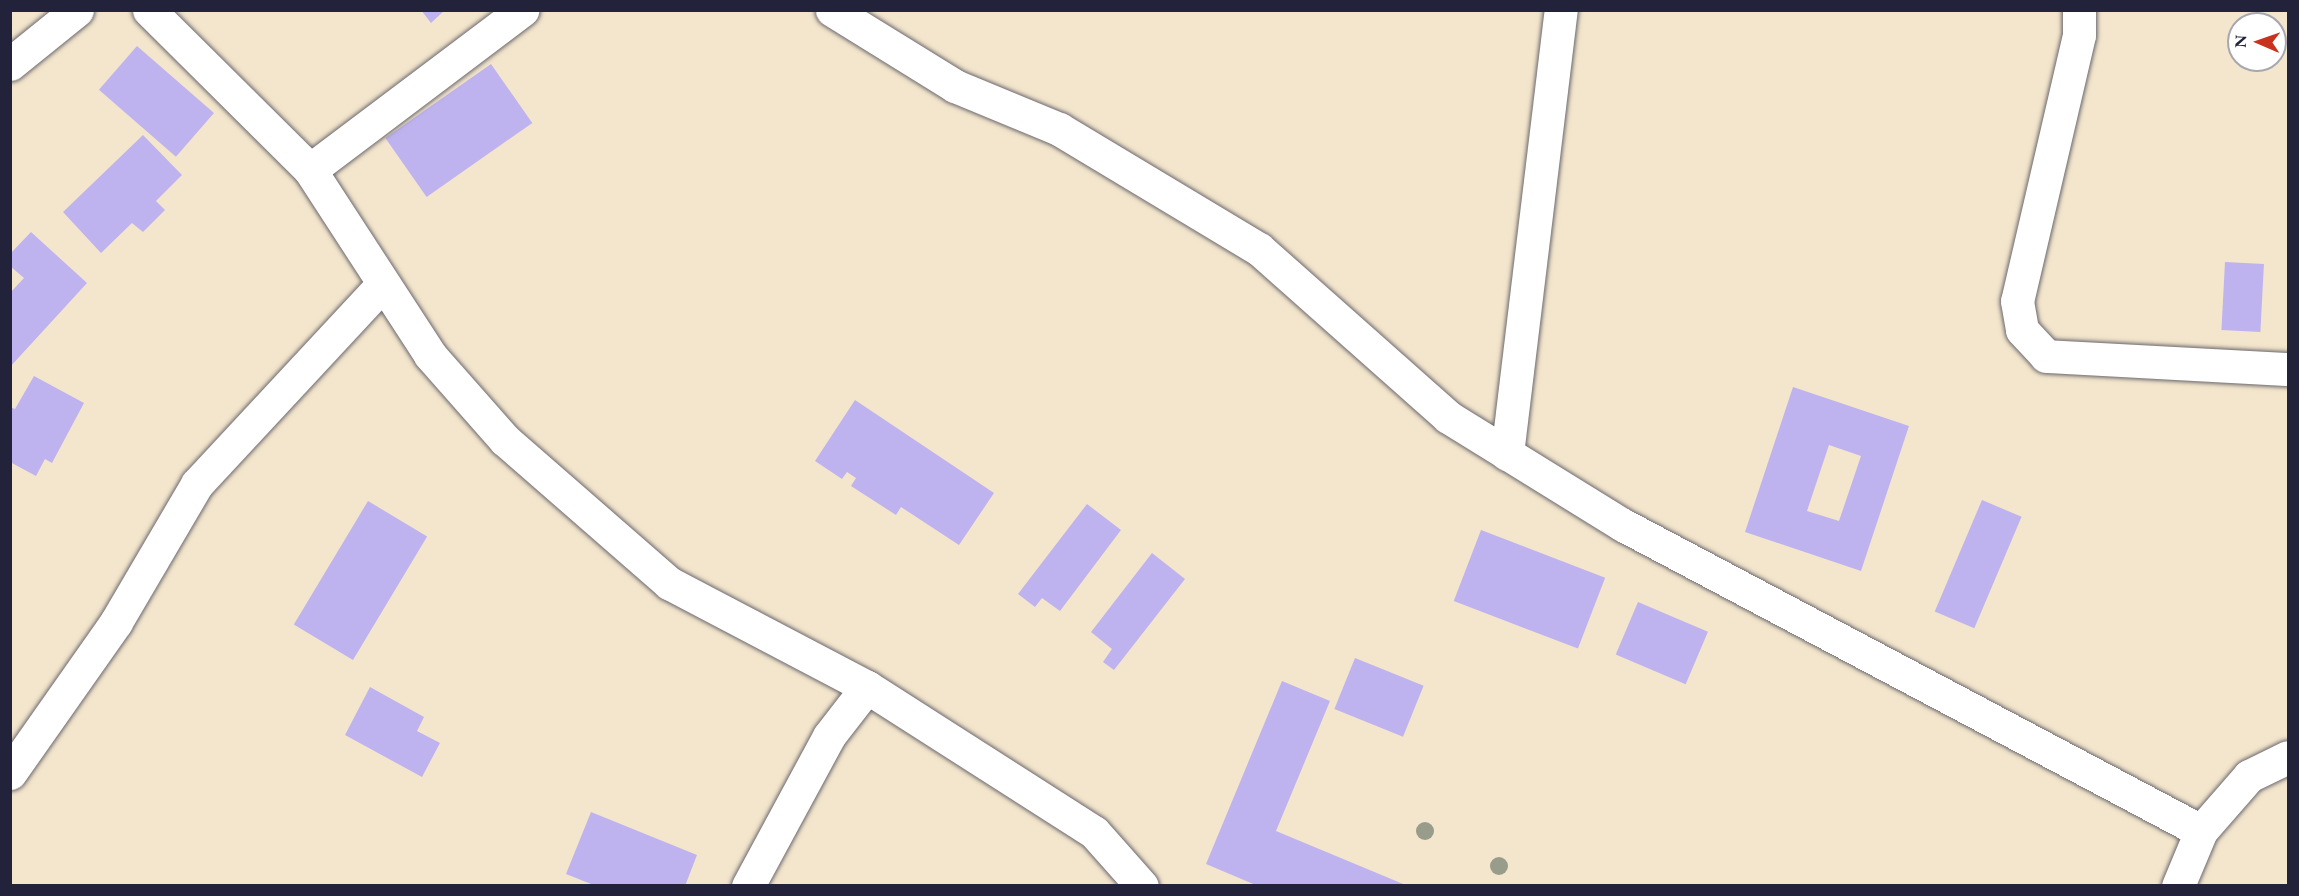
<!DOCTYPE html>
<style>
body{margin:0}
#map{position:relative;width:2299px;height:896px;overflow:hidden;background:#f3e6cc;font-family:"EB Garamond",serif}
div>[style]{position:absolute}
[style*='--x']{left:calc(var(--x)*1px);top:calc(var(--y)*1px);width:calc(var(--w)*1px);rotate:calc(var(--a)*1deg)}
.building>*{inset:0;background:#beb3ef;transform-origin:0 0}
.roads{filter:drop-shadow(0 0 2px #6b676e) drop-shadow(0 0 2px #6b676e)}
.minor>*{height:33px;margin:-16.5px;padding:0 16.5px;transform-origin:16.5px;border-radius:16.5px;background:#fff}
.trees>*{width:18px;height:18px;margin:-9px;border-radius:50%;background:#989c8b}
span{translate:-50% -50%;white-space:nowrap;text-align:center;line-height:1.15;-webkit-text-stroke:4.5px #fff;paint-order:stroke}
.frame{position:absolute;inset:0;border:12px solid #22223b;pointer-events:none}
.north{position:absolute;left:2227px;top:12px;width:60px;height:60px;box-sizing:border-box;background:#fff;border:2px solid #a7a7b1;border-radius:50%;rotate:272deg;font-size:16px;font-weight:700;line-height:24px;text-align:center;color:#22223b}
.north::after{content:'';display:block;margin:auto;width:21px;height:27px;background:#c8321e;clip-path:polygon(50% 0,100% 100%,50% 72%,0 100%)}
</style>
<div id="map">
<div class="building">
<i style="clip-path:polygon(421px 10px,445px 10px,431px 23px)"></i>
<i style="left:137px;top:46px;width:102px;height:58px;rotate:41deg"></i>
<i style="left:491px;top:64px;width:72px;height:129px;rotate:55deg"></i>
<i style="clip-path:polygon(143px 135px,182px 175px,156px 201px,165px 210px,143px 232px,132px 223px,101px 253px,63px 212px)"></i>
<i style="clip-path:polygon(31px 232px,87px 283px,10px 367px,10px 293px,24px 278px,10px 266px,10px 254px)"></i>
<i style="left:2225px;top:262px;width:39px;height:68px;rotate:3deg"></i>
<i style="clip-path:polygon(34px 376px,84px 403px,52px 463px,45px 459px,36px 476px,10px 462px,10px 407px,15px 409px)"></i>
<i style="clip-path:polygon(evenodd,1793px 387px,1909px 426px,1861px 571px,1745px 532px,1793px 387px,1829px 445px,1861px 456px,1839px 521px,1807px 511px,1829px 445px)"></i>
<i style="clip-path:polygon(855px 400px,994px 493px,959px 545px,901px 507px,896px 515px,851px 486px,856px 478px,847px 472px,842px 479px,815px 461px)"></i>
<i style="left:1982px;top:500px;width:43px;height:121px;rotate:23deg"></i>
<i style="left:368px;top:501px;width:69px;height:144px;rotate:31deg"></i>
<i style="clip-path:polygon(1087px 504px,1121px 530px,1060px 611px,1042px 598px,1035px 607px,1018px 594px)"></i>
<i style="left:1481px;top:530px;width:133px;height:76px;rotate:21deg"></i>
<i style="clip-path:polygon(1152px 553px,1185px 579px,1114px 670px,1103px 662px,1112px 649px,1091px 632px)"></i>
<i style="left:1638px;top:602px;width:76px;height:57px;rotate:23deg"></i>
<i style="left:1355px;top:658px;width:74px;height:55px;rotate:22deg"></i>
<i style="clip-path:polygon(1282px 681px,1330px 701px,1276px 831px,1408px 886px,1258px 886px,1206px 864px)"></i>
<i style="clip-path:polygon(370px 687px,424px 717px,417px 731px,440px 743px,422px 777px,345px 735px)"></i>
<i style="clip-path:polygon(591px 812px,697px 855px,685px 886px,596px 886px,566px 874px)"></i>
</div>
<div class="roads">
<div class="minor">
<i style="--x:149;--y:10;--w:227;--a:44.8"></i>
<i style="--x:310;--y:170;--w:221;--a:57"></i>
<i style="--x:430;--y:355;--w:113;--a:48.6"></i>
<i style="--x:505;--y:440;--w:218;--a:41.1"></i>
<i style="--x:669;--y:583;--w:224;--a:27.7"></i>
<i style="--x:832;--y:10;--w:145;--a:31.7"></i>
<i style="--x:955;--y:86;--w:113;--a:22.5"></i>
<i style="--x:1059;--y:129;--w:233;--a:31"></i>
<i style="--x:1259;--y:249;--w:253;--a:41.6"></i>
<i style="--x:1448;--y:417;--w:206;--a:31.7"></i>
<i style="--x:1623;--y:525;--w:654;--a:27.9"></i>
<i style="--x:2079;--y:10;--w:25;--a:90"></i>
<i style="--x:2079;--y:35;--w:273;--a:103.1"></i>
<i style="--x:2017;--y:301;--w:29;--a:80"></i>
<i style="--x:2022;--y:330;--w:35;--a:47"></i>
<i style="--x:2046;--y:356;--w:242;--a:3.1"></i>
<i style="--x:10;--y:64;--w:86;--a:-38.9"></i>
<i style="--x:310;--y:170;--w:266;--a:-37"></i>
<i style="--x:1507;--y:454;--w:447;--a:-83.1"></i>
<i style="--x:10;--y:773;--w:184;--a:-54.9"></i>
<i style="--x:116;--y:622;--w:160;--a:-59.6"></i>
<i style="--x:197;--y:484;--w:273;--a:-47.1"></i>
<i style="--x:748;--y:886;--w:170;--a:-61.6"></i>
<i style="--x:829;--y:736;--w:62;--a:-52.2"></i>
<i style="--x:867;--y:687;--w:269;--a:32.6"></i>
<i style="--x:1094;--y:832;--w:72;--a:48.4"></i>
<i style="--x:2178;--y:886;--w:60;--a:-67.3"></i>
<i style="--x:2201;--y:831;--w:73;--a:-48.9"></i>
<i style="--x:2249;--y:776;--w:43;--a:-26"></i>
</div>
</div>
<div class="trees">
<i style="left:1425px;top:831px"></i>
<i style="left:1499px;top:866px"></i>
</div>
<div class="frame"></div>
<div class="north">N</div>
</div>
